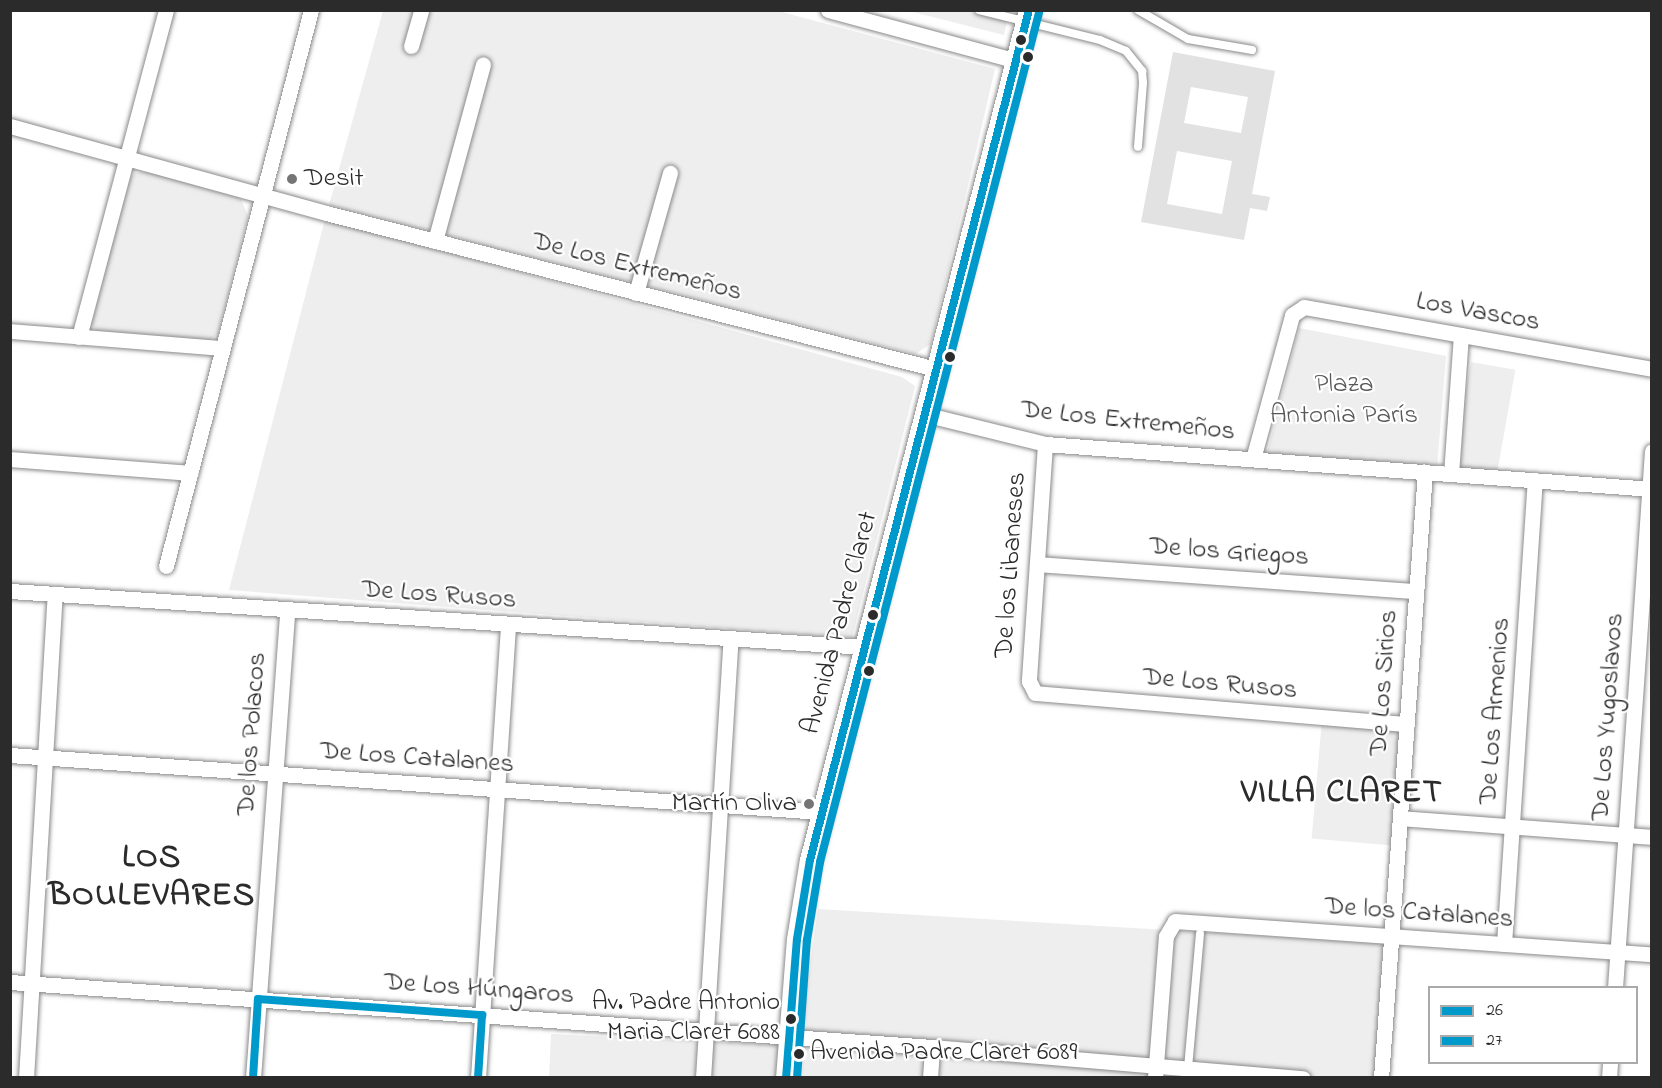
<!DOCTYPE html>
<meta charset="utf-8">
<style>
body{margin:0}
#map{position:relative;width:1662px;height:1088px;overflow:hidden;background:#fff;font-family:"Indie Flower",sans-serif}
div>[style]{position:absolute}
[style*='--x']{left:calc(var(--x)*1px);top:calc(var(--y)*1px);width:calc(var(--w)*1px);rotate:calc(var(--a)*1deg)}
.built>*{inset:0;background:#eee;transform-origin:0 0}
.building>*{inset:0;background:#e2e2e2}
.roads{filter:drop-shadow(0 0 2px #8a8a8a) drop-shadow(0 0 2px #8a8a8a)}
.service>*{height:8px;margin:-4px;padding:0 4px;transform-origin:4px;border-radius:4px;background:#fff}
.minor>*{height:15px;margin:-7.5px;padding:0 7.5px;transform-origin:7.5px;border-radius:7.5px;background:#fff}
.secondary>*{height:21px;margin:-10.5px;padding:0 10.5px;transform-origin:10.5px;border-radius:10.5px;background:#fff}
.bus-1>*{height:8px;margin:-4px;padding:0 4px;transform-origin:4px;border-radius:4px;background:#0099cb}
.bus-2>*{height:8px;margin:-4px;padding:0 4px;transform-origin:4px;border-radius:4px;background:#0099cb}
.dots>*{width:16px;height:16px;translate:-50% -50%;box-sizing:border-box;border:3px solid #fff;border-radius:50%}
span{translate:-50% -50%;white-space:nowrap;text-align:center;line-height:1.15;-webkit-text-stroke:4.5px #fff;paint-order:stroke}
.bus-label{font-size:26px;color:#2b2b2b}
.right{translate:-100% -50%;text-align:right}
.left{translate:0 -50%;text-align:left}
.poi-label{font-size:27px;color:#2b2b2b}
.street-label{font-size:27px;color:#2b2b2b}
.park-label{font-size:27px;color:#585858}
.district-label{font-size:33px;color:#2b2b2b;font-weight:700;letter-spacing:1.5px}
.frame{position:absolute;inset:0;border:12px solid #2b2b2b;pointer-events:none}
.legend{position:absolute;left:1428px;top:986px;width:210px;height:78px;box-sizing:border-box;background:#fff;border:2px solid #aaa;margin:0;padding:8px 10px;list-style:none;font-size:18px;color:#2b2b2b}
.legend li{display:flex;align-items:center;gap:12px;height:30px}
.legend b{width:30px;border:2px solid #aaa}
</style>
<div id="map">
<div class="built">
<i style="clip-path:polygon(383px 11px,778px 11px,995px 69px,931px 344px,915px 354px,329px 205px)"></i>
<i style="clip-path:polygon(909px 11px,1009px 11px,1004px 35px)"></i>
<i style="clip-path:polygon(148px 172px,240px 197px,248px 216px,218px 334px,207px 342px,98px 333px,91px 323px,126px 183px,135px 173px)"></i>
<i style="clip-path:polygon(325px 219px,902px 377px,915px 386px,852px 638px,229px 590px)"></i>
<i style="clip-path:polygon(1299px 328px,1446px 356px,1437px 467px,1267px 454px)"></i>
<i style="left:1471px;top:362px;width:45px;height:107px;rotate:10deg"></i>
<i style="left:1322px;top:720px;width:81px;height:119px;rotate:5deg"></i>
<i style="clip-path:polygon(818px 909px,1383px 943px,1375px 1077px,549px 1078px,551px 1034px,767px 1045px,802px 1020px)"></i>
</div>
<div class="building">
<i style="clip-path:polygon(evenodd,1173px 52px,1275px 71px,1252px 194px,1270px 197px,1267px 211px,1250px 208px,1244px 240px,1141px 222px,1173px 52px,1191px 87px,1248px 97px,1241px 133px,1184px 123px,1191px 87px,1173px 52px,1177px 151px,1232px 161px,1222px 214px,1167px 204px,1177px 151px)"></i>
</div>
<div class="roads">
<div class="service">
<i style="--x:979;--y:10;--w:125;--a:13.9"></i>
<i style="--x:1100;--y:40;--w:28;--a:23"></i>
<i style="--x:1126;--y:51;--w:26;--a:51"></i>
<i style="--x:1142;--y:71;--w:12;--a:85"></i>
<i style="--x:1143;--y:83;--w:64;--a:94.5"></i>
<i style="--x:1138;--y:10;--w:58;--a:30.1"></i>
<i style="--x:1188;--y:39;--w:65;--a:9.8"></i>
<i style="--x:1188;--y:1068;--w:135;--a:-84.9"></i>
</div>
<div class="minor">
<i style="--x:828;--y:10;--w:196;--a:15.1"></i>
<i style="--x:411;--y:46;--w:37;--a:-74"></i>
<i style="--x:10;--y:126;--w:328;--a:15.4"></i>
<i style="--x:326;--y:213;--w:630;--a:14.35"></i>
<i style="--x:435;--y:241;--w:183;--a:-74.8"></i>
<i style="--x:636;--y:293;--w:125;--a:-74.2"></i>
<i style="--x:10;--y:331;--w:212;--a:4.6"></i>
<i style="--x:79;--y:337;--w:338;--a:-75.1"></i>
<i style="--x:924;--y:414;--w:125;--a:13.9"></i>
<i style="--x:1045;--y:444;--w:609;--a:4.24"></i>
<i style="--x:1045;--y:444;--w:238;--a:93.9"></i>
<i style="--x:1029;--y:681;--w:13;--a:63"></i>
<i style="--x:1035;--y:693;--w:373;--a:4.8"></i>
<i style="--x:10;--y:459;--w:181;--a:4.4"></i>
<i style="--x:1253;--y:459;--w:149;--a:-74.8"></i>
<i style="--x:1292;--y:315;--w:14;--a:-34"></i>
<i style="--x:1304;--y:307;--w:353;--a:10.1"></i>
<i style="--x:1451;--y:474;--w:139;--a:-85.9"></i>
<i style="--x:1037;--y:564;--w:380;--a:4.1"></i>
<i style="--x:166;--y:566;--w:575;--a:-75.38"></i>
<i style="--x:10;--y:591;--w:856;--a:3.75"></i>
<i style="--x:10;--y:755;--w:813;--a:4.02"></i>
<i style="--x:1400;--y:818;--w:253;--a:4.3"></i>
<i style="--x:1504;--y:944;--w:465;--a:-86.2"></i>
<i style="--x:10;--y:982;--w:924;--a:4.03"></i>
<i style="--x:932;--y:1047;--w:372;--a:4.8"></i>
<i style="--x:1615;--y:988;--w:538;--a:-86.06"></i>
<i style="--x:26;--y:1078;--w:485;--a:-86.6"></i>
<i style="--x:253;--y:1078;--w:469;--a:-85.8"></i>
<i style="--x:478;--y:1078;--w:454;--a:-86.2"></i>
<i style="--x:703;--y:1078;--w:440;--a:-86.4"></i>
<i style="--x:930;--y:1078;--w:31;--a:-86"></i>
<i style="--x:1155;--y:1078;--w:142;--a:-85.6"></i>
<i style="--x:1166;--y:936;--w:17;--a:-59"></i>
<i style="--x:1175;--y:921;--w:478;--a:4"></i>
<i style="--x:1381;--y:1078;--w:608;--a:-85.85"></i>
<i style="--x:1609;--y:1078;--w:16;--a:-86"></i>
</div>
<div class="secondary">
<i style="--x:786;--y:1078;--w:139;--a:-85.5"></i>
<i style="--x:797;--y:939;--w:80;--a:-80.7"></i>
<i style="--x:810;--y:860;--w:878;--a:-75.55"></i>
</div>
</div>
<div class="bus-1">
<i style="--x:253;--y:1078;--w:79;--a:-86.4"></i>
<i style="--x:258;--y:999;--w:225;--a:4.1"></i>
<i style="--x:482;--y:1015;--w:63;--a:93.6"></i>
<i style="--x:786;--y:1078;--w:139;--a:-85.5"></i>
<i style="--x:797;--y:939;--w:80;--a:-80.7"></i>
<i style="--x:810;--y:860;--w:878;--a:-75.55"></i>
</div>
<div class="bus-2">
<i style="--x:797;--y:1078;--w:138;--a:-85.9"></i>
<i style="--x:807;--y:940;--w:79;--a:-80.5"></i>
<i style="--x:820;--y:862;--w:877;--a:-75.54"></i>
</div>
<div class="dots">
<i style="left:1021px;top:40px;background:#2b2b2b"></i>
<i style="left:1028px;top:57px;background:#2b2b2b"></i>
<i style="left:292px;top:179px;background:#757575"></i>
<i style="left:950px;top:357px;background:#2b2b2b"></i>
<i style="left:873px;top:615px;background:#2b2b2b"></i>
<i style="left:869px;top:671px;background:#2b2b2b"></i>
<i style="left:809px;top:804px;background:#757575"></i>
<i style="left:791px;top:1019px;background:#2b2b2b"></i>
<i style="left:799px;top:1054px;background:#2b2b2b"></i>
</div>
<div class="bus-label">
<span class="right" style="left:780px;top:1019px">Av. Padre Antonio<br>Maria Claret 6088</span>
<span class="left" style="left:810px;top:1054px">Avenida Padre Claret 6089</span>
</div>
<div class="poi-label">
<span class="left" style="left:304px;top:179px">Desit</span>
<span class="right" style="left:797px;top:804px">Martín Oliva</span>
</div>
<div class="street-label">
<span style="left:637px;top:267px;rotate:14deg">De Los Extremeños</span>
<span style="left:1478px;top:312px;rotate:10deg">Los Vascos</span>
<span style="left:1128px;top:421px;rotate:6deg">De Los Extremeños</span>
<span style="left:1229px;top:552px;rotate:4deg">De los Griegos</span>
<span style="left:1011px;top:565px;rotate:-86deg">De los Libaneses</span>
<span style="left:439px;top:595px;rotate:4deg">De Los Rusos</span>
<span style="left:840px;top:623px;rotate:-75deg">Avenida Padre Claret</span>
<span style="left:1384px;top:683px;rotate:-86deg">De Los Sirios</span>
<span style="left:1220px;top:684px;rotate:5deg">De Los Rusos</span>
<span style="left:1495px;top:711px;rotate:-86deg">De Los Armenios</span>
<span style="left:1608px;top:717px;rotate:-86deg">De Los Yugoslavos</span>
<span style="left:252px;top:734px;rotate:-86deg">De los Polacos</span>
<span style="left:417px;top:758px;rotate:4deg">De Los Catalanes</span>
<span style="left:1419px;top:913px;rotate:4deg">De los Catalanes</span>
<span style="left:479px;top:989px;rotate:4deg">De Los Húngaros</span>
</div>
<div class="park-label">
<span style="left:1344px;top:400px">Plaza<br>Antonia París</span>
</div>
<div class="district-label">
<span style="left:1342px;top:794px">VILLA CLARET</span>
<span style="left:152px;top:878px">LOS<br>BOULEVARES</span>
</div>
<div class="frame"></div>
<ul class="legend">
<li><b style="height:8px;background:#0099cb"></b>26</li>
<li><b style="height:8px;background:#0099cb"></b>27</li>
</ul>
</div>
